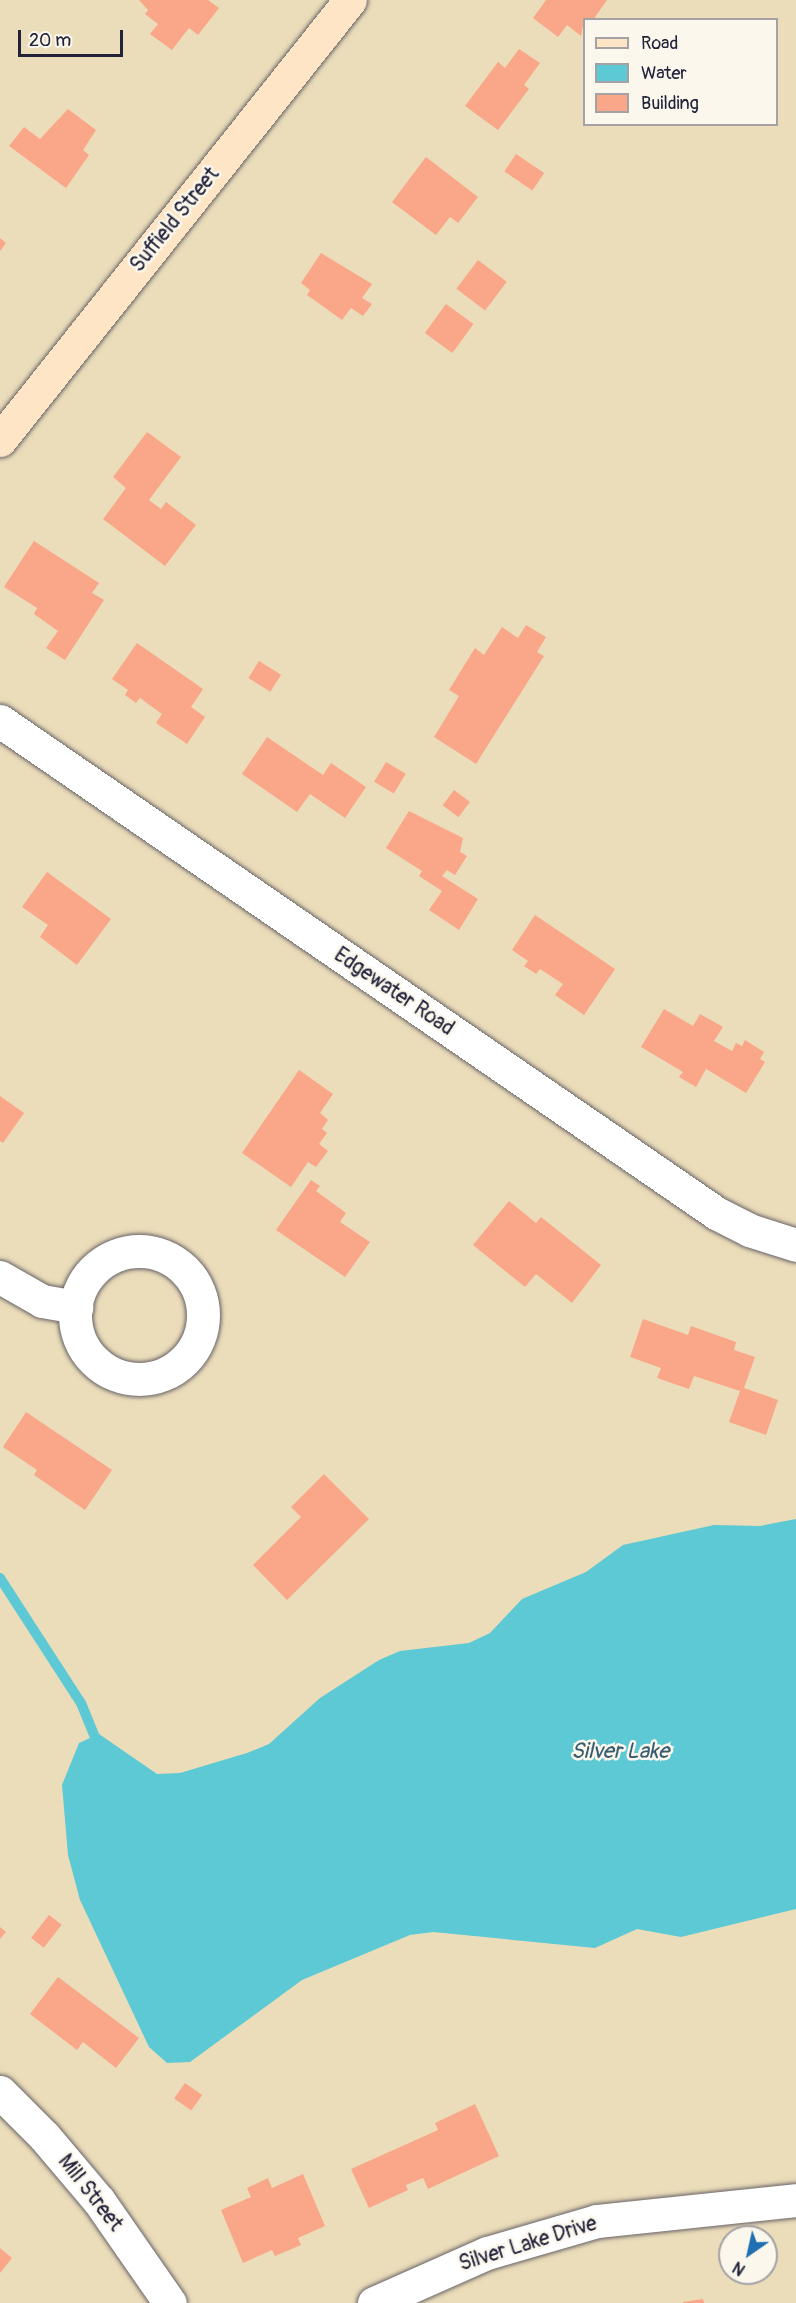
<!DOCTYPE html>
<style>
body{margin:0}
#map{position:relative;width:796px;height:2303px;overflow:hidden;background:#ebddba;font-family:Pangolin,sans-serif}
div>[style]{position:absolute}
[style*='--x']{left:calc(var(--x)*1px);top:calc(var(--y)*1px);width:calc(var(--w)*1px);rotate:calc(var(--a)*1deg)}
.water>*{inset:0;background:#5dc9d5}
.stream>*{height:10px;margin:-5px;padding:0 5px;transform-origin:5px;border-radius:5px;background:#5dc9d5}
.building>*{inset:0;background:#f9a689;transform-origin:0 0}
.roads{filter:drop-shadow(0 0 2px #686367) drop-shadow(0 0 2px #686367)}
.minor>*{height:33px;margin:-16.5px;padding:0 16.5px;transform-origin:16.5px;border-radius:16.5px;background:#fff}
.minor>.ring{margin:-16.5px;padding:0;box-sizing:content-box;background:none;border:33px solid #fff;border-radius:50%}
.tertiary>*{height:33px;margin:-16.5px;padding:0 16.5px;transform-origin:16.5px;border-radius:16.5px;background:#fff}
.secondary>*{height:33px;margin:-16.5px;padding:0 16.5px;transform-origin:16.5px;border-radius:16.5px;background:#fee5c5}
span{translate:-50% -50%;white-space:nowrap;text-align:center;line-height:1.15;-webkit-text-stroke:5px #fbf7ec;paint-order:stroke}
.street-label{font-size:21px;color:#22223b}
.water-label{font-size:22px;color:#375c71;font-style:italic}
.legend{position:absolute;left:583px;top:18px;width:195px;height:108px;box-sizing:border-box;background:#fbf7ec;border:2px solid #a4a2a5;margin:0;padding:8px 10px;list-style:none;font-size:18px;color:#22223b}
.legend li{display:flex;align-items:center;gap:12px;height:30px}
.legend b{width:30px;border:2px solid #a4a2a5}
.north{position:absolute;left:718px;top:2225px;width:60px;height:60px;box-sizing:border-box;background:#fbf7ec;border:2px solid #a4a2a5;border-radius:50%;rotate:214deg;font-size:16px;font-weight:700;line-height:24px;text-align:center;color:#22223b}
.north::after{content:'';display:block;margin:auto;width:21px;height:27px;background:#1f6fb2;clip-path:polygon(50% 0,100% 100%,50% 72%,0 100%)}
.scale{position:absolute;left:18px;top:30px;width:105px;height:27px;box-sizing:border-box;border:3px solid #22223b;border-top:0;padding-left:8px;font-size:18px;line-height:21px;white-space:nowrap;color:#22223b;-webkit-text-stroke:4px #fbf7ec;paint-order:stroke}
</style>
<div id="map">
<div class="water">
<i style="clip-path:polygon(796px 1519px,796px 1909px,681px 1937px,637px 1929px,595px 1948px,433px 1932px,410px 1935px,302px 1980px,190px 2062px,167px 2063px,149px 2047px,80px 1900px,68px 1855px,62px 1785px,79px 1743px,99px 1734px,157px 1774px,180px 1773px,247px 1753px,269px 1744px,320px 1698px,379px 1660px,400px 1651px,469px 1643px,490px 1633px,522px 1599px,586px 1572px,623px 1545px,714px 1525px,760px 1526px)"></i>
</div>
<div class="stream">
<i style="--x:0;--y:1578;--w:149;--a:57.1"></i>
<i style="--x:81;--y:1703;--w:48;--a:67.8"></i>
</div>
<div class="building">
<i style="clip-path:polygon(139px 0,208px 0,219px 8px,198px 35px,189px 28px,172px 50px,150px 34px,158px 24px,145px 14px,148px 10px)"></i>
<i style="clip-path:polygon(546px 0,607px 0,593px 20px,584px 20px,581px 36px,567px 25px,558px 37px,533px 18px)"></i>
<i style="clip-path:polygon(519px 49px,540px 63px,524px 85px,529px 89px,498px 130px,465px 106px,498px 62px,505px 68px)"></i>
<i style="clip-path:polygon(68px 109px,96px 130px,83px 150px,89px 155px,66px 188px,9px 146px,24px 127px,40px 139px)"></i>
<i style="left:516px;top:154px;width:34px;height:21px;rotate:34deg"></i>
<i style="clip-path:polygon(426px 157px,478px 197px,458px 223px,450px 217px,436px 235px,392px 202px)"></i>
<i style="clip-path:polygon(0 238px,6px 243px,0 251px)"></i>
<i style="clip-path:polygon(321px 253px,372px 284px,362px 298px,372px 304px,363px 316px,351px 308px,342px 320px,307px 295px,310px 290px,301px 283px)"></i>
<i style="left:478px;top:260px;width:36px;height:36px;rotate:37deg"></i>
<i style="left:446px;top:304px;width:34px;height:36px;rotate:36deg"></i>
<i style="clip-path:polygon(147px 432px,181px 457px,149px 500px,161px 509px,166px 502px,196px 525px,165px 566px,103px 519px,126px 488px,113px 477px)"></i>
<i style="clip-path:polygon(34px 541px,99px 583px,92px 593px,104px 600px,65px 660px,46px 648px,58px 631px,34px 614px,37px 608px,4px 587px)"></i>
<i style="clip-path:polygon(526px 625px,546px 637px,537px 652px,544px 656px,476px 764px,434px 737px,459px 696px,449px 690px,475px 648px,484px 655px,502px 627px,518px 638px)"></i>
<i style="clip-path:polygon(137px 643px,203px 689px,191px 707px,205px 717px,187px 744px,156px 723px,162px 714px,140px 698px,136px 703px,125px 695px,128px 690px,112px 679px)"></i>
<i style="left:259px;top:661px;width:26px;height:20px;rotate:32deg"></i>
<i style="clip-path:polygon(267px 737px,323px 775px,331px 763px,366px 787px,345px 818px,310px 794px,297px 812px,242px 774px)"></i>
<i style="left:386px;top:762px;width:23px;height:23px;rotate:31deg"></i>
<i style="left:454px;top:790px;width:20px;height:19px;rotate:37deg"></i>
<i style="clip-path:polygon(409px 811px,463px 838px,460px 852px,467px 856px,455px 875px,447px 870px,442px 876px,478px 899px,459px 930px,429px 910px,442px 891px,419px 876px,422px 871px,386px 848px)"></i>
<i style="clip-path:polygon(47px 872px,111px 919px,77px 965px,40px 937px,48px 925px,22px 907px)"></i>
<i style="clip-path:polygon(535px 915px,615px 969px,584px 1015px,555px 995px,563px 984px,540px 969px,536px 974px,524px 966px,528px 961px,512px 950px)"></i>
<i style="clip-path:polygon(664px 1009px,693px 1026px,700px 1014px,723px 1027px,714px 1041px,732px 1051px,736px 1043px,742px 1046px,745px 1040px,764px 1052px,760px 1059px,765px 1062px,746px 1093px,706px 1069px,696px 1087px,679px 1077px,683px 1072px,641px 1047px)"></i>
<i style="clip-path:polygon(299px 1070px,333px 1094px,320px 1113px,328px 1120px,322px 1129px,327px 1133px,319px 1144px,328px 1151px,316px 1167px,308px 1162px,291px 1187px,242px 1153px)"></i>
<i style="clip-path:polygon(0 1096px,24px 1113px,3px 1143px,0 1141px)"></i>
<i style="clip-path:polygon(311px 1180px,320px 1186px,316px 1191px,346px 1213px,340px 1222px,370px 1242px,345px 1277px,276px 1230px)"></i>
<i style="clip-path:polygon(509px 1201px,536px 1223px,541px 1217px,601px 1265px,572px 1303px,536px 1274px,525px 1287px,473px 1245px)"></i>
<i style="clip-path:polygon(643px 1319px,688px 1335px,691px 1326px,736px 1342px,734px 1350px,755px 1357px,744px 1388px,778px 1400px,766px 1435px,729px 1422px,740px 1391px,694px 1376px,689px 1389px,657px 1378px,661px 1368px,630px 1357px)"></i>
<i style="clip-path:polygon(26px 1412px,112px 1470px,85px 1510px,34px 1475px,37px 1470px,3px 1447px)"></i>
<i style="clip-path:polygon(324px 1474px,369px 1519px,287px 1600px,253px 1565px,301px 1517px,291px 1507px)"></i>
<i style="left:49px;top:1915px;width:16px;height:29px;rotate:38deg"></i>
<i style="clip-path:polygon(0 1927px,6px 1932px,0 1939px)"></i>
<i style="clip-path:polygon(58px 1977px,139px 2038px,116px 2068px,83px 2042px,77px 2050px,30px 2014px)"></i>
<i style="left:185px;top:2083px;width:21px;height:19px;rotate:35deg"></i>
<i style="clip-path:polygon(475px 2104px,499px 2156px,428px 2189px,423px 2178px,406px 2185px,408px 2190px,369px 2208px,351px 2169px,438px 2130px,435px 2123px)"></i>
<i style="clip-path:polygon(303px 2174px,325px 2226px,298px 2238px,301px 2245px,275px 2256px,272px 2250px,243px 2263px,221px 2210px,251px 2197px,247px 2188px,268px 2178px,272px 2188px)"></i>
<i style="clip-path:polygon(0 2248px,12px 2258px,0 2273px)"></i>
<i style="clip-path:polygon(703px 2299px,704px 2303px,683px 2303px,683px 2302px)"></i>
</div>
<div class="roads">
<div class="minor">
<i style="--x:0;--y:721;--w:869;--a:34.49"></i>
<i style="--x:716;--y:1213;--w:37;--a:27"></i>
<i style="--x:749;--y:1230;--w:49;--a:17.7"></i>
<i class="ring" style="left:75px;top:1251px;width:95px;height:95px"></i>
<i style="--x:0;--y:1277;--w:48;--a:29.7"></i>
<i style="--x:42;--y:1301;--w:35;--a:10"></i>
<i style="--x:374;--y:2303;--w:124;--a:-23.9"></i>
<i style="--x:487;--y:2253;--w:115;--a:-16.2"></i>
<i style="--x:597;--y:2221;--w:200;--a:-6"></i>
</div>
<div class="tertiary">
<i style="--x:0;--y:2092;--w:62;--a:45"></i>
<i style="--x:44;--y:2136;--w:85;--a:49.8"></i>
<i style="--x:99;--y:2201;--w:124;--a:55.2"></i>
</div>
<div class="secondary">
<i style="--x:0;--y:440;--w:562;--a:-51.5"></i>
</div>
</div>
<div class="street-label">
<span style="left:175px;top:220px;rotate:-51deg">Suffield Street</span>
<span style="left:394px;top:992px;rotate:34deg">Edgewater Road</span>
<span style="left:90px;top:2193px;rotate:52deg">Mill Street</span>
<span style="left:528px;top:2244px;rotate:-17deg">Silver Lake Drive</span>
</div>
<div class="water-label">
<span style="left:620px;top:1752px">Silver Lake</span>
</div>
<ul class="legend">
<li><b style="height:8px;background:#fee5c5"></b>Road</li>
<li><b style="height:16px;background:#5dc9d5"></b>Water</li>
<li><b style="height:16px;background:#f9a689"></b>Building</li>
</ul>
<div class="north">N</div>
<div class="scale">20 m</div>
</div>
